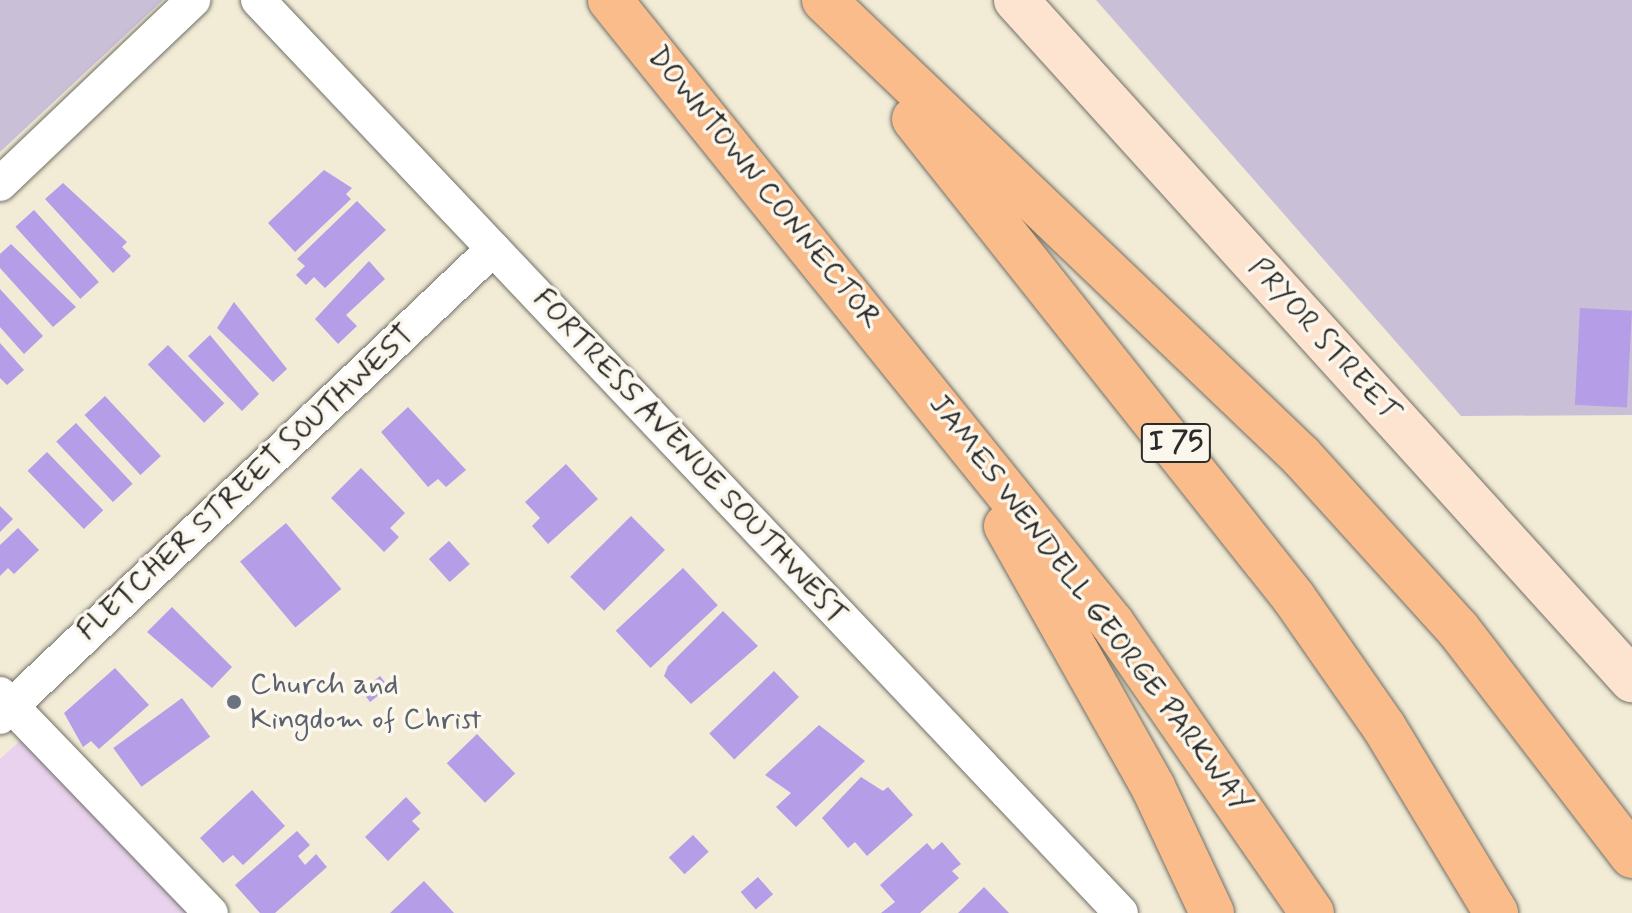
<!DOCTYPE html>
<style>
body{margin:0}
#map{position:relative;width:1632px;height:913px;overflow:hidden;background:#f2ecd6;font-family:Mynerve,sans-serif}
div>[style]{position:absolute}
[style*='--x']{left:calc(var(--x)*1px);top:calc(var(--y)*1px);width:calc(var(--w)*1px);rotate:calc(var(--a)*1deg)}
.built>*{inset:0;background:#e8d2ee}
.industrial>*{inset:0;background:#c9bfd7}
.building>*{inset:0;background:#b59de7;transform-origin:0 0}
.roads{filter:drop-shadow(0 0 2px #716f67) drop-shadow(0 0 2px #716f67)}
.minor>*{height:34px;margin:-17px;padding:0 17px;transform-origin:17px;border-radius:17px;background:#fff}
.secondary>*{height:44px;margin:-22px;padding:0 22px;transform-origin:22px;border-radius:22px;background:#fde4d0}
.motorway>*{height:44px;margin:-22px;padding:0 22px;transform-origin:22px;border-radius:22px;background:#f9bc8a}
.dots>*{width:22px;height:22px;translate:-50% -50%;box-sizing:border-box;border:4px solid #fbf7ec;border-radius:50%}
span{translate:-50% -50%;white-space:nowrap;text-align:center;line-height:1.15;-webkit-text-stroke:7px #fbf7ec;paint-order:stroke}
.shield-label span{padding:2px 6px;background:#fbf7ec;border:2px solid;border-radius:6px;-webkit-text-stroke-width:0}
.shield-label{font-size:28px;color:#2b2b2b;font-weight:700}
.street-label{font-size:30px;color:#2b2b2b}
.worship-label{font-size:30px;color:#5b616d}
.left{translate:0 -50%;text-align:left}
</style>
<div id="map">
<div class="built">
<i style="clip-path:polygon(35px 727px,208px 913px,0 913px,0 759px)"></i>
</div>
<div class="industrial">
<i style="clip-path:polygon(0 0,163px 0,0 152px)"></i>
<i style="clip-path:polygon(1096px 0,1632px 0,1632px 415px,1461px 416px)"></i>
</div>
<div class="building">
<i style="clip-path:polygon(324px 170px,352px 188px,346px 194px,351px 199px,295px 252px,268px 223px)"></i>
<i style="clip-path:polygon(63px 183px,127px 242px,122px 247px,131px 256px,113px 273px,45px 199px)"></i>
<i style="clip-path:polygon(357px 201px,386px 230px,325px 288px,314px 277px,306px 285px,296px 275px,305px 266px,297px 259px)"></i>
<i style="left:34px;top:210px;width:97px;height:25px;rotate:48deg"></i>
<i style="clip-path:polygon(11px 244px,76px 307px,53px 327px,0 268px,0 254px)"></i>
<i style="clip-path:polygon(369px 261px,385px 279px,346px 315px,357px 326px,338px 344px,315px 319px)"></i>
<i style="clip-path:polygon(0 289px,43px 336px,24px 354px,0 327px)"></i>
<i style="clip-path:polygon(234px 302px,287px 369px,273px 382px,217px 328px)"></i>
<i style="left:1580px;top:308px;width:52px;height:97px;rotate:3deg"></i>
<i style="clip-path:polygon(210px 335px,259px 394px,242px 411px,188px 356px)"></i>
<i style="clip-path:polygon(0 343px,24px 370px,7px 385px,0 378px)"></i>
<i style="left:168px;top:345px;width:81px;height:28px;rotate:46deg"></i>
<i style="left:105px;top:396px;width:82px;height:28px;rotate:47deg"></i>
<i style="clip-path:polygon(408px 407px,466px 470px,446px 487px,438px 479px,428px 487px,381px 432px)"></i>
<i style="left:76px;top:423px;width:83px;height:27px;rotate:47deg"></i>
<i style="left:47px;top:452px;width:81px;height:27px;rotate:46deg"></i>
<i style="clip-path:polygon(566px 464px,598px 499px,548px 544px,532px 526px,540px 518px,525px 502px)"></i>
<i style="clip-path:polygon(361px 468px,405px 513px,390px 528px,399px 537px,384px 552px,331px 498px)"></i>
<i style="clip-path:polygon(0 506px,13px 519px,0 532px)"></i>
<i style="left:631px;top:516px;width:48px;height:86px;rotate:45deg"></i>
<i style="left:286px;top:523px;width:86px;height:60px;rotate:50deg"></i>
<i style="clip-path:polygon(18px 528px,39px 550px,14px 574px,8px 568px,0 576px,0 545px)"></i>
<i style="left:449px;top:541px;width:31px;height:27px;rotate:48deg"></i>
<i style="left:683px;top:568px;width:51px;height:92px;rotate:47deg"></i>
<i style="clip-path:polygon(172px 607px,232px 667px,212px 688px,147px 632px)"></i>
<i style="clip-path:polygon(723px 611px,758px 646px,691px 704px,664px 676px,668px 666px)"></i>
<i style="clip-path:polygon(115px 668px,149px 705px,99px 749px,91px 741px,83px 747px,64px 713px)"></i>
<i style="left:774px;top:671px;width:36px;height:90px;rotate:46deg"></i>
<i style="left:380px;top:676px;width:14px;height:24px;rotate:51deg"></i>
<i style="left:182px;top:698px;width:48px;height:85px;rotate:54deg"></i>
<i style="clip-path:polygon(819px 725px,865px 761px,796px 827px,776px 807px,791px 793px,765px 775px)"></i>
<i style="left:477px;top:734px;width:55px;height:42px;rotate:46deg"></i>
<i style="clip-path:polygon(861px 777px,883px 791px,888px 787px,913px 815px,867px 856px,855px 842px,848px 848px,822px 818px)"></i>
<i style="clip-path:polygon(252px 790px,285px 826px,243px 865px,233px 855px,223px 863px,200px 838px)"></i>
<i style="clip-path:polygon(406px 797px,421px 813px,412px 821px,420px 829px,388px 861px,365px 837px)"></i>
<i style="clip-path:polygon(297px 831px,310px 845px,298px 856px,305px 865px,316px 854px,327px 867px,275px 913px,260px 913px,235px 885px)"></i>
<i style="left:693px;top:835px;width:23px;height:33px;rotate:47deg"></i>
<i style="clip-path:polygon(942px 842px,961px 864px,952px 871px,959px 878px,920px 913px,881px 913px,895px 902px,880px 885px,927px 843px,933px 850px)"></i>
<i style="left:758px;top:877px;width:23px;height:23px;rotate:49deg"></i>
<i style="clip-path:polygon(424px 881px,454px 913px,390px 913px)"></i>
<i style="clip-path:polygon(984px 887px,1009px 913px,958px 913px)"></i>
</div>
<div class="roads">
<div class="minor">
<i style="--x:258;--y:0;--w:1256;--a:46.61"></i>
<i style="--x:0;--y:184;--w:267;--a:-43.6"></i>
<i style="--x:0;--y:694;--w:304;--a:46.1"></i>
<i style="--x:0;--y:717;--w:680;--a:-43.51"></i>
</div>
<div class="secondary">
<i style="--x:1016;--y:0;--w:918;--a:47.83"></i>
</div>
<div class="motorway">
<i style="--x:610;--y:0;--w:800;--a:51.14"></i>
<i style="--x:1112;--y:623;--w:352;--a:55.4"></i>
<i style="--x:824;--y:0;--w:660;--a:43.71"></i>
<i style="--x:1301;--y:456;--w:234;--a:47.8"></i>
<i style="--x:1458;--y:629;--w:286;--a:52.5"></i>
<i style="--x:914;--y:119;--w:611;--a:51.57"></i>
<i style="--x:1294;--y:598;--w:157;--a:55.1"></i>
<i style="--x:1384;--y:727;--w:217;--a:58.9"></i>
<i style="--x:1006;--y:526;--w:300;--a:60.6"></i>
<i style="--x:1153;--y:787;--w:139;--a:64.9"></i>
</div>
</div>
<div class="dots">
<i style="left:234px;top:702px;background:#6b7280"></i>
</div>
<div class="shield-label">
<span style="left:1176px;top:443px">I 75</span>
</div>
<div class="street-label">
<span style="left:764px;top:188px;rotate:51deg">DOWNTOWN CONNECTOR</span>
<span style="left:1324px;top:340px;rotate:48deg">PRYOR STREET</span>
<span style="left:690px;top:457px;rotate:47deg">FORTRESS AVENUE SOUTHWEST</span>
<span style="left:246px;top:483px;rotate:-43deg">FLETCHER STREET SOUTHWEST</span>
<span style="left:1090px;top:604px;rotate:53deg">JAMES WENDELL GEORGE PARKWAY</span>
</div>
<div class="worship-label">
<span class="left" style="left:250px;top:702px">Church and<br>Kingdom of Christ</span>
</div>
</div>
